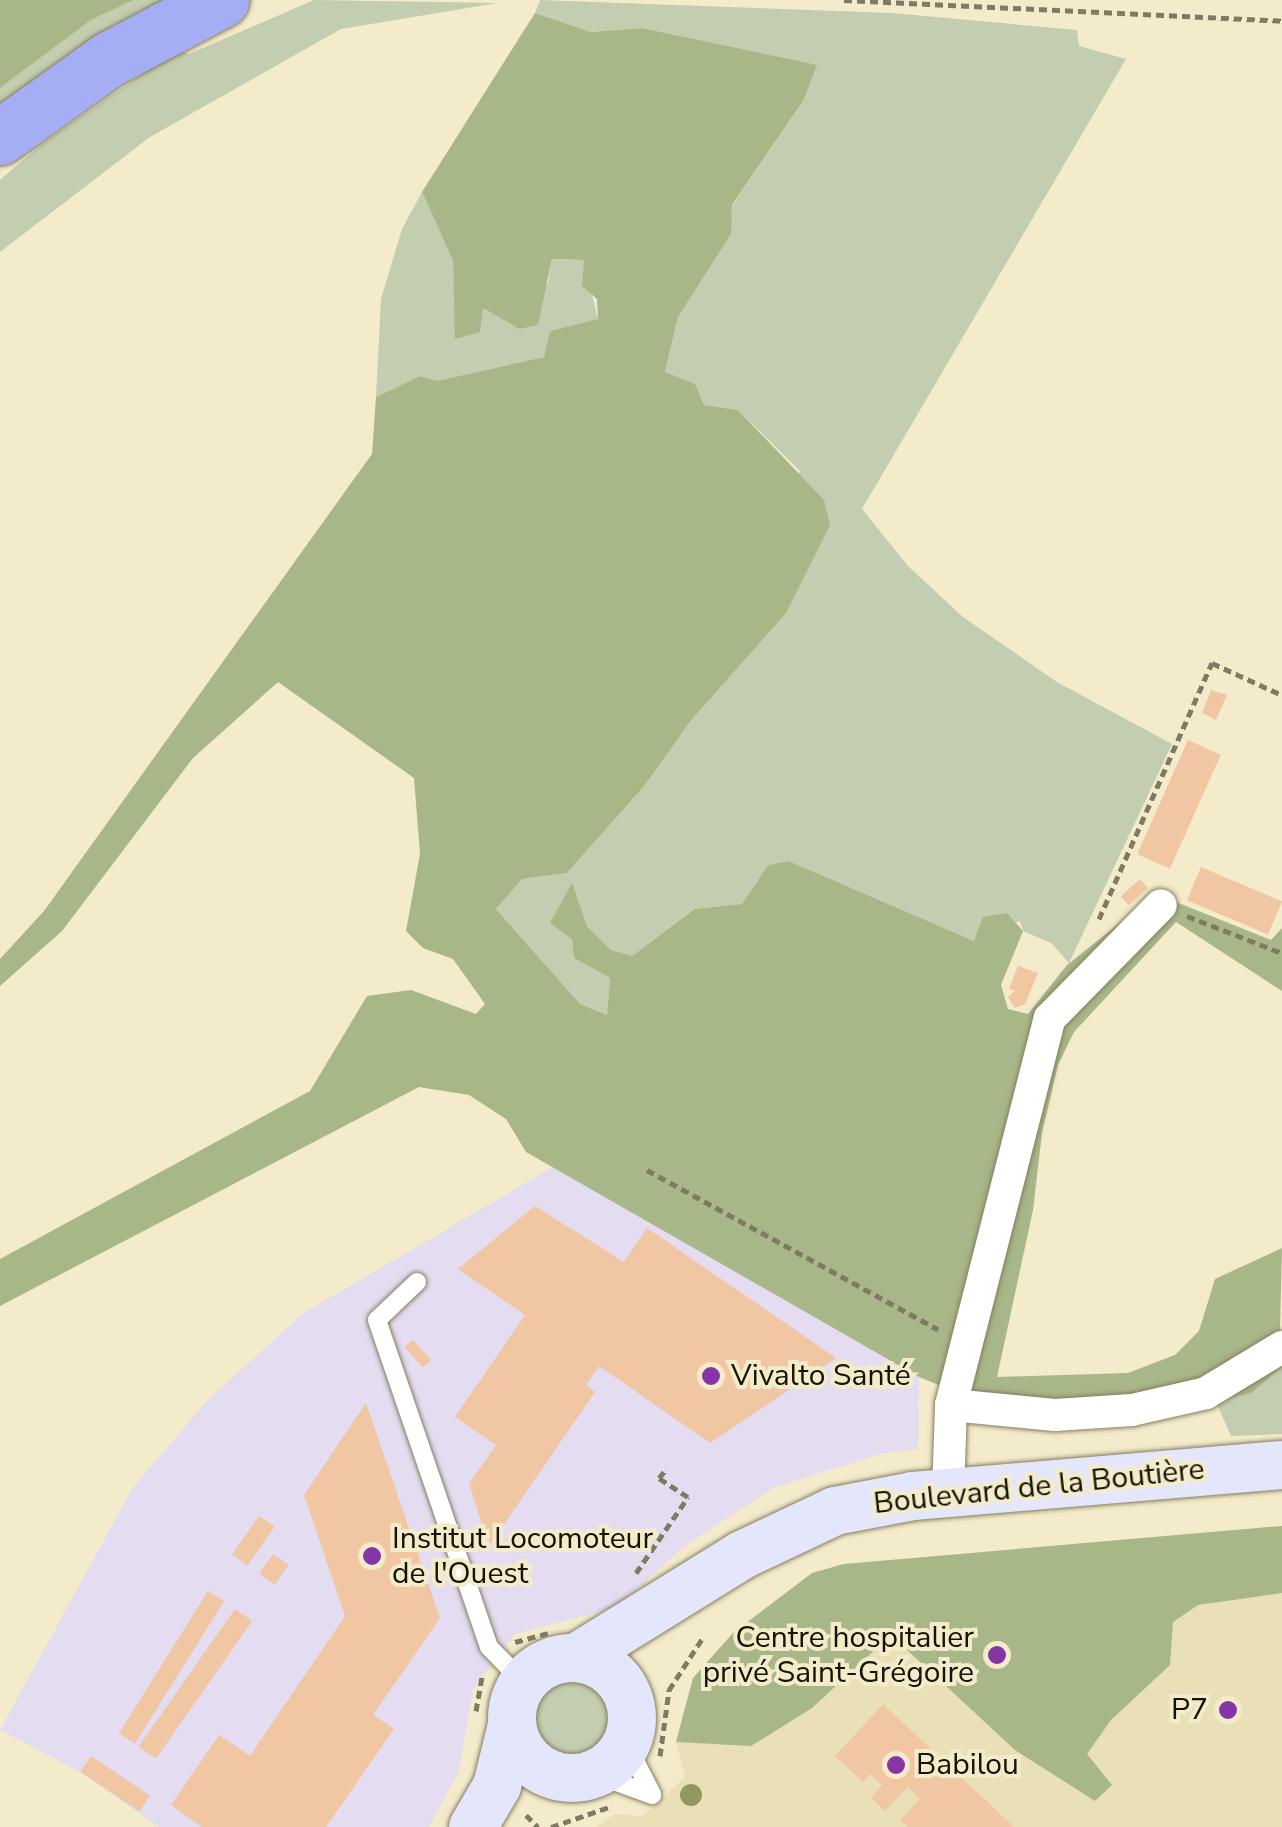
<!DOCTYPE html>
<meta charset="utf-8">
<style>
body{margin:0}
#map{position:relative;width:1282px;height:1827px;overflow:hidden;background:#f3ebca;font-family:"Nunito Sans",sans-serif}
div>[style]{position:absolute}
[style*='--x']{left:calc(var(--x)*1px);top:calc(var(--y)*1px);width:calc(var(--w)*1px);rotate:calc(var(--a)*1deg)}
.commercial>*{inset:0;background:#e4dcf1}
.built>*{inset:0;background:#eae0b7}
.green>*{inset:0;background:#c3ceb0}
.round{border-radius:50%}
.forest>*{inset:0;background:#a7b788}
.building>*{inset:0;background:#f1c6a3;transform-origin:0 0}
.path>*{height:5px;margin-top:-2.5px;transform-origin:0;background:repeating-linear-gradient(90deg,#807a64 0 8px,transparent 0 13px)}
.roads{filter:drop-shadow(0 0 2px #867e61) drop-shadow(0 0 2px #867e61)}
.lane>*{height:18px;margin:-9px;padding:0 9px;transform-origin:9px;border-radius:9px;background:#fff}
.street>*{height:32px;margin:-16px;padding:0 16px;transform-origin:16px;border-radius:16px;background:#fff}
.secondary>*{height:48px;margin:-24px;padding:0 24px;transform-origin:24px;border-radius:24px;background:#e4e7fc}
.secondary>.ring{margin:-24px;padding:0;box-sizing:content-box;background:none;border:48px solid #e4e7fc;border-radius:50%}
.highway>*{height:55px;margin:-27.5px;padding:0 27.5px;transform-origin:27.5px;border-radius:27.5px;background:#a5aef4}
.trees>*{width:22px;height:22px;margin:-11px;border-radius:50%;background:#929860}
.dots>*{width:28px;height:28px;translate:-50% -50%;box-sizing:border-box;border:5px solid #f3ebca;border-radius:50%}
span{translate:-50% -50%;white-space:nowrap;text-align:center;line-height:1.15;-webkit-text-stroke:8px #f3ebca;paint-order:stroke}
.poi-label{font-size:30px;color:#161307}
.left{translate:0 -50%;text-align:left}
.right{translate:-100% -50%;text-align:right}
.street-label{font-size:30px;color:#161307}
</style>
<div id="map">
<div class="commercial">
<i style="clip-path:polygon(553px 1167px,919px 1377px,918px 1449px,880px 1454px,773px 1488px,686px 1545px,617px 1607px,515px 1634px,473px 1689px,459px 1771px,429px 1827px,159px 1827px,80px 1772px,0 1730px,132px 1489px,207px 1401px,302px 1314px)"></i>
</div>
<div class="built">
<i style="clip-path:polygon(1282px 1526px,1282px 1827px,595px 1827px,615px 1814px,643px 1816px,685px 1777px,676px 1742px,693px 1678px,733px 1633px,812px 1573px,844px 1564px)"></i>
</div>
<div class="green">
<i style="clip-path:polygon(134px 0,188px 0,0 119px,0 88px,91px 20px)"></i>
<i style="clip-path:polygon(314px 0,498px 3px,341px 29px,150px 137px,0 252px,0 180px,43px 143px,178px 49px,189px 54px)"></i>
<i style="clip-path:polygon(540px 0,892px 13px,1077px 30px,1079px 46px,1126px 59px,862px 509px,908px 566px,963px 617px,1057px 682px,1172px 744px,1069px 963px,1051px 943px,1023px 931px,1020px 921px,974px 941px,789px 861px,768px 865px,742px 904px,693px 909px,632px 956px,611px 950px,587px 926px,571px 884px,574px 958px,610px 978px,607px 1015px,580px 1004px,496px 909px,522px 879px,567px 873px,645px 785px,692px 719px,800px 471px,738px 410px,704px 405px,665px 373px,678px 317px,730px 234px,732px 206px,803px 101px,641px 28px,591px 32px,535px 13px)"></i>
<i style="clip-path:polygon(422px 192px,453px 261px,456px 338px,483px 308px,519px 329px,548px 283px,552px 259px,584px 260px,598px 320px,551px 331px,544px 357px,437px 382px,420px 376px,376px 397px,381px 299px,402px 229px)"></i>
<i style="clip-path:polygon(1282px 1335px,1282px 1434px,1231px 1436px,1216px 1402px,1251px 1393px)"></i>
<i class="round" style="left:533px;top:1677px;width:78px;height:78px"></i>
</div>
<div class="forest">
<i style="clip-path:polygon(0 0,134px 0,91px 20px,0 88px)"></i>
<i style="clip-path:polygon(535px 13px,591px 32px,641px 28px,817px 65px,803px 101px,732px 205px,731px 234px,678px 317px,665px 372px,695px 384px,704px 405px,738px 410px,824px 500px,830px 525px,786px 613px,692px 719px,645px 785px,567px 873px,522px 879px,496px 909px,580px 1004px,607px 1015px,610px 978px,574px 958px,572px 939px,550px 923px,572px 883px,587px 926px,611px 950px,632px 956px,694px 909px,742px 904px,768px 865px,789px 861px,974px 941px,983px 917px,1007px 913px,1023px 931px,1001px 985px,1008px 1009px,1028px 1014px,1067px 965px,1156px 894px,1271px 940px,1282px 928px,1282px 991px,1176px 922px,1074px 1032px,1058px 1065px,1042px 1133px,1033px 1210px,997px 1377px,1128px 1373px,1175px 1355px,1199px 1331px,1215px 1279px,1282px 1248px,1279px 1369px,1251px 1393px,1216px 1402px,998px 1409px,919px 1377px,526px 1152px,506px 1119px,469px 1095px,419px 1087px,0 1306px,0 1259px,310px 1091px,367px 996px,411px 990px,476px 1014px,485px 1004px,453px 959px,423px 948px,406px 931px,420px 854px,414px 778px,278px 682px,193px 758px,62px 931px,0 986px,0 959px,44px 911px,372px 454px,376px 397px,420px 376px,437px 381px,544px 357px,550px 331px,598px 319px,597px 299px,582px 286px,584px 260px,552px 259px,538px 325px,519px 329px,483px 308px,480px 332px,455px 339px,453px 261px,422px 192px)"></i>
<i style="clip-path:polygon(1282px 1526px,1282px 1593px,1198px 1605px,1173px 1622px,1170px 1665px,1111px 1720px,1087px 1754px,1112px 1785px,1095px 1801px,1015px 1750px,891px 1635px,812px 1708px,751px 1746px,676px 1742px,693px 1678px,733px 1633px,812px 1573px,844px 1564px)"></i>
</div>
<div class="building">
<i style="clip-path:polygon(1211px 690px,1227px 695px,1216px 720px,1202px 713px)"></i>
<i style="left:1188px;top:740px;width:36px;height:125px;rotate:24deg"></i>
<i style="left:1201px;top:867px;width:88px;height:36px;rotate:23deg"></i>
<i style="left:1140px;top:879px;width:12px;height:26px;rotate:48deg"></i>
<i style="clip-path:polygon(1018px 966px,1038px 973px,1025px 1004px,1015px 1008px,1008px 997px,1015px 991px,1009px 989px)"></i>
<i style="clip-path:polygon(535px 1206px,624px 1262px,647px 1228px,836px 1358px,710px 1443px,599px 1366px,586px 1385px,595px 1392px,489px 1546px,469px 1484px,496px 1445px,455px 1417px,525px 1315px,458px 1269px)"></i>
<i style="left:413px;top:1340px;width:27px;height:11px;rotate:48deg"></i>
<i style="clip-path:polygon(366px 1403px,440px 1618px,373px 1715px,394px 1729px,326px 1827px,202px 1827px,171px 1805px,219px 1735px,250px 1756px,345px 1616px,304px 1495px)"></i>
<i style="left:259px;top:1516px;width:19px;height:47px;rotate:35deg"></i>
<i style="left:273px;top:1554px;width:19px;height:24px;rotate:35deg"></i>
<i style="left:208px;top:1591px;width:19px;height:168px;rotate:32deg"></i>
<i style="left:235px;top:1609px;width:21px;height:168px;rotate:35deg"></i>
<i style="clip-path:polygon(883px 1704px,1014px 1827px,908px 1827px,900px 1820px,920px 1799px,908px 1787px,885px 1811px,871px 1798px,882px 1785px,870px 1774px,863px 1782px,835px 1756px)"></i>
<i style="left:91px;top:1756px;width:71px;height:19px;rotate:34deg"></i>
</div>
<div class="path">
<i style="--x:844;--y:0;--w:439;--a:2.7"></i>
<i style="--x:1187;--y:916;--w:102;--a:21.3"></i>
<i style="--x:1099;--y:919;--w:280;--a:-66.2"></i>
<i style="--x:1212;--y:663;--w:77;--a:24.6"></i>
<i style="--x:647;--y:1170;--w:332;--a:28.7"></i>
<i style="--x:636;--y:1573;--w:92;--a:-55.6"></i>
<i style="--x:688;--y:1497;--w:35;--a:-147"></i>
<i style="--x:659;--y:1478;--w:13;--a:-51"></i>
<i style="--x:515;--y:1642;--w:34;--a:-15"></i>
<i style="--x:476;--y:1711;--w:39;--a:-80"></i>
<i style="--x:660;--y:1756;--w:67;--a:-82.2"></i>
<i style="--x:669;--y:1690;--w:64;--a:-57.1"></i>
<i style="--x:526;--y:1815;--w:17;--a:45"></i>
<i style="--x:551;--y:1827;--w:65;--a:-19"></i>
</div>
<div class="roads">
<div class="lane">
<i style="--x:417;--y:1282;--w:55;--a:136.5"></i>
<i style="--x:377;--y:1320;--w:346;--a:71.1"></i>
<i style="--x:489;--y:1647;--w:49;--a:45.8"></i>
<i style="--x:626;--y:1743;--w:57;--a:63"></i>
<i style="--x:595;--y:1774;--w:61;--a:20.2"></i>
</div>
<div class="street">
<i style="--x:951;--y:1405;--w:104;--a:5.5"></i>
<i style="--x:1055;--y:1415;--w:77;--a:-3.7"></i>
<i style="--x:1132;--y:1410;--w:76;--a:-12.9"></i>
<i style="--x:1206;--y:1393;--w:89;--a:-31.2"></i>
<i style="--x:948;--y:1493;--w:88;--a:-88"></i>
<i style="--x:951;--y:1405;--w:399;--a:-75.7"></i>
<i style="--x:1050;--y:1018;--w:158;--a:-45.5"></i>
</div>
<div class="secondary">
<i style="--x:576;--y:1658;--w:195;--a:-31.8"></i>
<i style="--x:742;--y:1555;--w:103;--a:-25.3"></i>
<i style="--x:835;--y:1511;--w:79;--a:-10.9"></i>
<i style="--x:913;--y:1496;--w:370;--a:-4.8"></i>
<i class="ring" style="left:512px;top:1658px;width:72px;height:72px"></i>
<i style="--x:473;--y:1827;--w:48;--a:-59.7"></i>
<i style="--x:497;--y:1786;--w:63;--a:-76.2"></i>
</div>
<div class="highway">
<i style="--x:0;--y:137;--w:134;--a:-35.6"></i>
<i style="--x:109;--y:59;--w:127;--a:-27.8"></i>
</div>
</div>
<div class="trees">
<i style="left:691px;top:1795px"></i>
</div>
<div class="dots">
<i style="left:711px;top:1376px;background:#8536a6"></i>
<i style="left:372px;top:1556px;background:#8536a6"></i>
<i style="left:997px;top:1655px;background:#8536a6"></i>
<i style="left:1228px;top:1710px;background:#8536a6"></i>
<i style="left:896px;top:1765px;background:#8536a6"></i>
</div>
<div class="poi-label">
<span class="left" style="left:731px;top:1376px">Vivalto Santé</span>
<span class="left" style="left:392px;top:1556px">Institut Locomoteur<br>de l'Ouest</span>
<span class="right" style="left:974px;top:1655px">Centre hospitalier<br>privé Saint-Grégoire</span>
<span class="right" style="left:1208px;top:1710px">P7</span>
<span class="left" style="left:916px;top:1765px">Babilou</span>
</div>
<div class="street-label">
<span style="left:1039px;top:1487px;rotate:-6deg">Boulevard de la Boutière</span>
</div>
</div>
